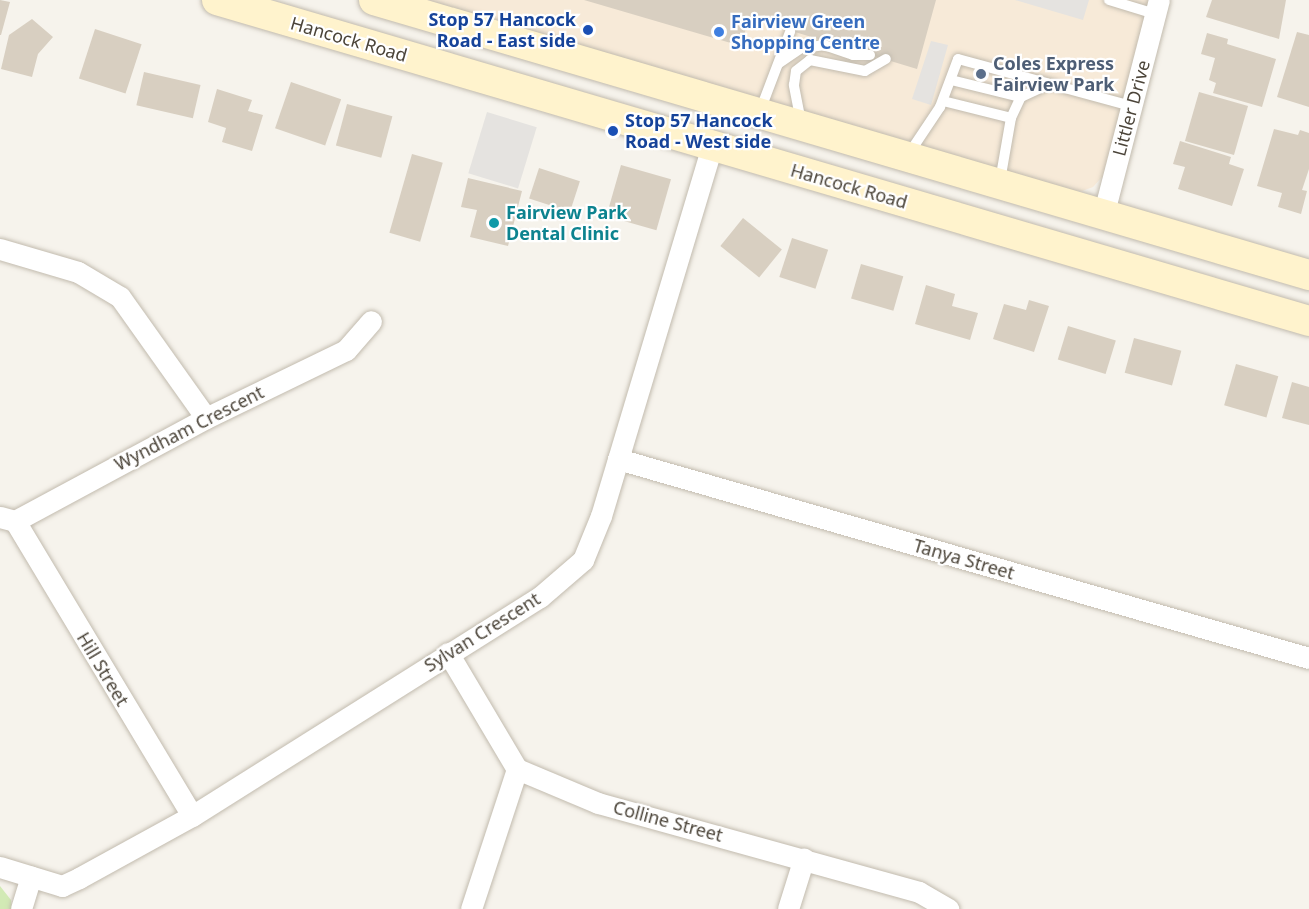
<!DOCTYPE html>
<style>
body{margin:0}
#map{position:relative;width:1309px;height:909px;overflow:hidden;background:#f6f3ec;font-family:"Noto Sans",sans-serif}
div>[style]{position:absolute}
[style*='--x']{left:calc(var(--x)*1px);top:calc(var(--y)*1px);width:calc(var(--w)*1px);rotate:calc(var(--a)*1deg)}
.commercial>*{inset:0;background:#f7ead8}
.green>*{inset:0;background:#d2eab5}
.parking>*{inset:0;background:#e5e3e0;transform-origin:0 0}
.building>*{inset:0;background:#d8cfc1;transform-origin:0 0}
.roads{filter:drop-shadow(0 0 2px #c2bbae) drop-shadow(0 0 2px #c2bbae)}
.lane>*{height:10px;margin:-5px;padding:0 5px;transform-origin:5px;border-radius:5px;background:#fff}
.street>*{height:21px;margin:-10.5px;padding:0 10.5px;transform-origin:10.5px;border-radius:10.5px;background:#fff}
.secondary>*{height:30px;margin:-15px;padding:0 15px;transform-origin:15px;border-radius:15px;background:#fff3cd}
.dots>*{width:16px;height:16px;translate:-50% -50%;box-sizing:border-box;border:3px solid #fff;border-radius:50%}
span{translate:-50% -50%;white-space:nowrap;text-align:center;line-height:1.15;-webkit-text-stroke:4.5px #fff;paint-order:stroke}
.transit-label{font-size:18px;color:#164399;font-weight:700}
.right{translate:-100% -50%;text-align:right}
.left{translate:0 -50%;text-align:left}
.shop-label{font-size:18px;color:#366cbe;font-weight:700}
.street-label{font-size:18px;color:#4b4439}
.service-label{font-size:18px;color:#4e5e75;font-weight:700}
.culture-label{font-size:18px;color:#0d838f;font-weight:700}
</style>
<div id="map">
<div class="commercial">
<i style="clip-path:polygon(427px 0,1150px 0,1103px 176px,1093px 187px,1082px 191px,1070px 191px)"></i>
</div>
<div class="green">
<i style="clip-path:polygon(0 886px,11px 900px,12px 909px,0 909px)"></i>
</div>
<div class="parking">
<i style="clip-path:polygon(1015px 0,1089px 0,1083px 20px)"></i>
<i style="clip-path:polygon(931px 41px,948px 45px,931px 105px,912px 99px)"></i>
<i style="left:487px;top:112px;width:52px;height:64px;rotate:17deg"></i>
</div>
<div class="building">
<i style="clip-path:polygon(0 0,10px 2px,1px 35px,0 35px)"></i>
<i style="clip-path:polygon(584px 0,936px 0,917px 69px,749px 18px,741px 46px)"></i>
<i style="clip-path:polygon(1212px 0,1286px 0,1279px 39px,1206px 17px)"></i>
<i style="clip-path:polygon(32px 19px,53px 37px,38px 54px,32px 77px,1px 69px,9px 35px)"></i>
<i style="left:95px;top:29px;width:49px;height:52px;rotate:18deg"></i>
<i style="clip-path:polygon(1297px 32px,1309px 35px,1309px 107px,1277px 97px)"></i>
<i style="clip-path:polygon(1207px 33px,1228px 39px,1227px 44px,1276px 59px,1262px 107px,1213px 93px,1216px 83px,1209px 80px,1215px 58px,1201px 54px)"></i>
<i style="left:144px;top:72px;width:58px;height:34px;rotate:13deg"></i>
<i style="left:291px;top:82px;width:53px;height:49px;rotate:19deg"></i>
<i style="clip-path:polygon(217px 89px,252px 100px,248px 111px,263px 115px,252px 151px,222px 142px,226px 128px,208px 122px)"></i>
<i style="left:1199px;top:92px;width:51px;height:51px;rotate:16deg"></i>
<i style="left:347px;top:104px;width:47px;height:43px;rotate:15deg"></i>
<i style="clip-path:polygon(1274px 129px,1298px 135px,1300px 130px,1309px 133px,1309px 169px,1302px 190px,1307px 191px,1301px 214px,1278px 207px,1282px 193px,1257px 186px)"></i>
<i style="clip-path:polygon(1180px 141px,1231px 157px,1229px 164px,1244px 169px,1232px 206px,1178px 189px,1185px 167px,1173px 164px)"></i>
<i style="left:412px;top:154px;width:32px;height:82px;rotate:16deg"></i>
<i style="left:621px;top:165px;width:52px;height:53px;rotate:16deg"></i>
<i style="left:539px;top:168px;width:43px;height:32px;rotate:18deg"></i>
<i style="clip-path:polygon(468px 178px,522px 191px,508px 246px,470px 237px,477px 210px,461px 207px)"></i>
<i style="left:743px;top:218px;width:50px;height:36px;rotate:39deg"></i>
<i style="left:792px;top:238px;width:38px;height:41px;rotate:18deg"></i>
<i style="left:861px;top:264px;width:44px;height:36px;rotate:16deg"></i>
<i style="clip-path:polygon(926px 285px,955px 294px,952px 306px,978px 313px,970px 340px,915px 324px)"></i>
<i style="clip-path:polygon(1029px 300px,1049px 306px,1034px 352px,993px 339px,1004px 304px,1026px 310px)"></i>
<i style="left:1068px;top:326px;width:50px;height:35px;rotate:17deg"></i>
<i style="left:1134px;top:338px;width:49px;height:36px;rotate:15deg"></i>
<i style="left:1236px;top:364px;width:44px;height:43px;rotate:16deg"></i>
<i style="clip-path:polygon(1292px 382px,1309px 387px,1309px 425px,1282px 418px)"></i>
</div>
<div class="roads">
<div class="lane">
<i style="--x:1109;--y:0;--w:48;--a:16.9"></i>
<i style="--x:779;--y:63;--w:27;--a:-34"></i>
<i style="--x:801;--y:48;--w:23;--a:-7"></i>
<i style="--x:824;--y:45;--w:31;--a:19"></i>
<i style="--x:853;--y:55;--w:17;--a:0"></i>
<i style="--x:951;--y:80;--w:72;--a:13.7"></i>
<i style="--x:1021;--y:97;--w:31;--a:-25"></i>
<i style="--x:943;--y:101;--w:70;--a:14"></i>
<i style="--x:760;--y:111;--w:85;--a:-69.2"></i>
<i style="--x:801;--y:122;--w:38;--a:-101"></i>
<i style="--x:794;--y:85;--w:14;--a:-82"></i>
<i style="--x:796;--y:71;--w:18;--a:-38"></i>
<i style="--x:810;--y:60;--w:56;--a:11.3"></i>
<i style="--x:865;--y:71;--w:24;--a:-30"></i>
<i style="--x:908;--y:155;--w:58;--a:-56.3"></i>
<i style="--x:940;--y:107;--w:51;--a:-69.4"></i>
<i style="--x:958;--y:59;--w:179;--a:15.2"></i>
<i style="--x:1000;--y:181;--w:64;--a:-80.1"></i>
<i style="--x:1011;--y:118;--w:23;--a:-65"></i>
</div>
<div class="street">
<i style="--x:1103;--y:216;--w:223;--a:-75.5"></i>
<i style="--x:0;--y:249;--w:81;--a:16.4"></i>
<i style="--x:78;--y:272;--w:49;--a:30.8"></i>
<i style="--x:120;--y:297;--w:148;--a:54.6"></i>
<i style="--x:618;--y:459;--w:719;--a:16.07"></i>
<i style="--x:0;--y:517;--w:16;--a:15"></i>
<i style="--x:15;--y:521;--w:217;--a:-28.3"></i>
<i style="--x:206;--y:418;--w:156;--a:-25.9"></i>
<i style="--x:346;--y:350;--w:38;--a:-49"></i>
<i style="--x:15;--y:521;--w:344;--a:59"></i>
<i style="--x:448;--y:653;--w:135;--a:59.3"></i>
<i style="--x:517;--y:769;--w:88;--a:22.8"></i>
<i style="--x:598;--y:803;--w:333;--a:15.5"></i>
<i style="--x:919;--y:892;--w:34;--a:30"></i>
<i style="--x:0;--y:867;--w:65;--a:17"></i>
<i style="--x:62;--y:886;--w:19;--a:-25"></i>
<i style="--x:79;--y:878;--w:129;--a:-28.8"></i>
<i style="--x:192;--y:816;--w:411;--a:-32.2"></i>
<i style="--x:540;--y:597;--w:57;--a:-40.7"></i>
<i style="--x:583;--y:560;--w:48;--a:-67.8"></i>
<i style="--x:601;--y:516;--w:387;--a:-73.3"></i>
<i style="--x:21;--y:909;--w:34;--a:-73"></i>
<i style="--x:471;--y:909;--w:147;--a:-71.8"></i>
<i style="--x:788;--y:909;--w:53;--a:-72.6"></i>
</div>
<div class="secondary">
<i style="--x:217;--y:0;--w:1138;--a:16.38"></i>
<i style="--x:374;--y:0;--w:975;--a:16.39"></i>
</div>
</div>
<div class="dots">
<i style="left:588px;top:30px;background:#1a4fb4"></i>
<i style="left:719px;top:32px;background:#3f7fe0"></i>
<i style="left:981px;top:74px;background:#5c6f8a"></i>
<i style="left:613px;top:131px;background:#1a4fb4"></i>
<i style="left:494px;top:223px;background:#0f9aa8"></i>
</div>
<div class="transit-label">
<span class="right" style="left:576px;top:30px">Stop 57 Hancock<br>Road - East side</span>
<span class="left" style="left:625px;top:131px">Stop 57 Hancock<br>Road - West side</span>
</div>
<div class="shop-label">
<span class="left" style="left:731px;top:32px">Fairview Green<br>Shopping Centre</span>
</div>
<div class="street-label">
<span style="left:349px;top:39px;rotate:16deg">Hancock Road</span>
<span style="left:1131px;top:108px;rotate:-75deg">Littler Drive</span>
<span style="left:849px;top:186px;rotate:16deg">Hancock Road</span>
<span style="left:189px;top:428px;rotate:-27deg">Wyndham Crescent</span>
<span style="left:964px;top:559px;rotate:16deg">Tanya Street</span>
<span style="left:482px;top:632px;rotate:-32deg">Sylvan Crescent</span>
<span style="left:103px;top:669px;rotate:59deg">Hill Street</span>
<span style="left:668px;top:821px;rotate:15deg">Colline Street</span>
</div>
<div class="service-label">
<span class="left" style="left:993px;top:74px">Coles Express<br>Fairview Park</span>
</div>
<div class="culture-label">
<span class="left" style="left:506px;top:223px">Fairview Park<br>Dental Clinic</span>
</div>
</div>
